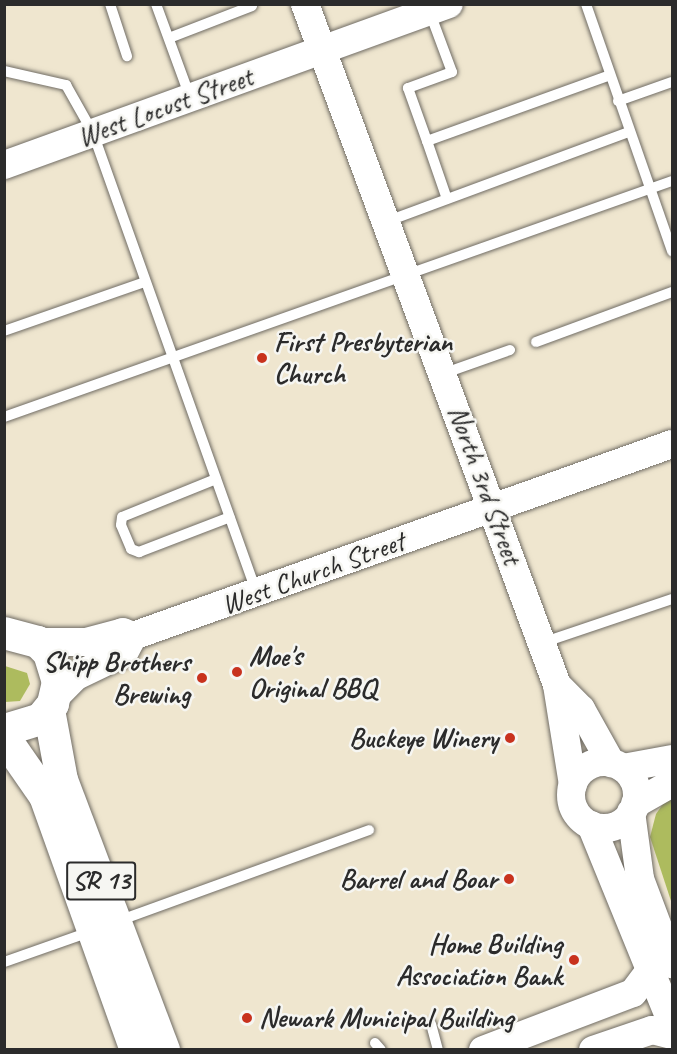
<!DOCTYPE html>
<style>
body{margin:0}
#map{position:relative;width:677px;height:1054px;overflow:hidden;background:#efe6cf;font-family:Caveat,sans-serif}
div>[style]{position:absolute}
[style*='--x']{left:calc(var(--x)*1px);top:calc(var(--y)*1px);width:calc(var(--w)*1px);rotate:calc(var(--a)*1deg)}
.green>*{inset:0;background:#adbb5e}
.roads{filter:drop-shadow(0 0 2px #706c64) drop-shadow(0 0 2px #706c64)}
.lane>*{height:10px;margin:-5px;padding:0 5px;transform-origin:5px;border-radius:5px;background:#fff}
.secondary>*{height:28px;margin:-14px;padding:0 14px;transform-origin:14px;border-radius:14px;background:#fff}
.secondary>.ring{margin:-14px;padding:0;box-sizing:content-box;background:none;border:28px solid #fff;border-radius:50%}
.primary>*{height:32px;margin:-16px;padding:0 16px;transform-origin:16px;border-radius:16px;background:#fff}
.dots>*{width:16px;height:16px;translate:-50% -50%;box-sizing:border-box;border:3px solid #f6f6f2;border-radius:50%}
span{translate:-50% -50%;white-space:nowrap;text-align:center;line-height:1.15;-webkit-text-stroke:5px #f6f6f2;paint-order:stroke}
.shield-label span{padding:2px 4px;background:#f6f6f2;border:2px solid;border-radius:4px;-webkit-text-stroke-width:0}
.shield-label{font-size:27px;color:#2b2b2b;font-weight:700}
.street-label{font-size:28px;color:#2b2b2b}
.poi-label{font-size:28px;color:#2b2b2b;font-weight:700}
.left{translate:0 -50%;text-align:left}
.right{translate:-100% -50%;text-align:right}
.frame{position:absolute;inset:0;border:6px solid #2b2b2b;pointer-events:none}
</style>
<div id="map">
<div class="green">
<i style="clip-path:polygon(5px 666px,27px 673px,30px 684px,20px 701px,5px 702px)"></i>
<i style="clip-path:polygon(672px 791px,672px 904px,650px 837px,656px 814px)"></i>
</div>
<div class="roads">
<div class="lane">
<i style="--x:110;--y:4;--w:55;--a:71.9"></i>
<i style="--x:156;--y:4;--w:99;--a:69.9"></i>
<i style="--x:586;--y:4;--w:262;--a:70.8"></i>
<i style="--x:430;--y:13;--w:63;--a:69.6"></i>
<i style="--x:452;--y:72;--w:47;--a:160"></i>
<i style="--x:408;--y:88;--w:56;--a:70.3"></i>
<i style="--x:427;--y:141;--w:192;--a:-19.8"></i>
<i style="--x:169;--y:38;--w:89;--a:-21.1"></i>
<i style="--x:4;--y:71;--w:64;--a:12.7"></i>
<i style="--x:66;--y:85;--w:55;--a:60.6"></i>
<i style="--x:93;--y:133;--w:486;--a:70.4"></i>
<i style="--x:618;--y:101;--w:57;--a:-19.4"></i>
<i style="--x:427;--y:141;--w:61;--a:71"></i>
<i style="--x:388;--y:221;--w:257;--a:-20.3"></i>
<i style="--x:4;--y:331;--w:149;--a:-19.2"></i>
<i style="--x:536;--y:342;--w:145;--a:-20.2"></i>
<i style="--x:445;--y:373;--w:69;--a:-19.5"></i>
<i style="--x:4;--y:417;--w:708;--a:-19.46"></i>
<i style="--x:216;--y:479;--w:101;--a:158"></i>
<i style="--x:122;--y:517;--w:8;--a:97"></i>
<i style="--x:121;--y:525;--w:26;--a:67"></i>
<i style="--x:131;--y:549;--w:9;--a:21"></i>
<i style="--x:139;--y:552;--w:97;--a:-21"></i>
<i style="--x:542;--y:643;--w:137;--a:-18.7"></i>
<i style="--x:118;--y:921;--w:267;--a:-19.9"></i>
<i style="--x:4;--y:962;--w:93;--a:-19.4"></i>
<i style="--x:431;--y:1024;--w:27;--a:75"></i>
<i style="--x:375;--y:1043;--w:9;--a:49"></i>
</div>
<div class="secondary">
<i style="--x:305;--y:4;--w:726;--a:69.69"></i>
<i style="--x:557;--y:685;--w:101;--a:80.9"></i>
<i style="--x:4;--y:165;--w:473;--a:-19.9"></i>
<i style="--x:38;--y:642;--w:48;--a:0"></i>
<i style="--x:86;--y:642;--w:38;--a:-15"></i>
<i style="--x:123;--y:632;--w:11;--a:22"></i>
<i style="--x:133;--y:636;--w:572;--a:-19.61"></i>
<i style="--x:557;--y:685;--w:34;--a:45"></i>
<i style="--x:581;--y:709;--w:62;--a:60.9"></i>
<i style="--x:56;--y:696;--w:28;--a:-45"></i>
<i style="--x:76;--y:676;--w:53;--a:-25.6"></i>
<i style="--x:124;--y:653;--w:19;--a:-62"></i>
<i class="ring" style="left:571px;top:762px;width:38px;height:38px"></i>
<i style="--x:623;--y:768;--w:50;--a:-10.4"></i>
<i style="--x:635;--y:804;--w:43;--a:-29.6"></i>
<i style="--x:631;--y:812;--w:68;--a:82.3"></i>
<i style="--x:640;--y:879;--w:91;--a:69.4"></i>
<i style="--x:591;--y:825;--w:214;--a:67.8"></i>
<i style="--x:483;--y:1050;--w:160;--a:-20.8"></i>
<i style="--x:633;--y:993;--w:30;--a:-53"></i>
<i style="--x:593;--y:1050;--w:62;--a:-18.7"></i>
<i style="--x:652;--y:1030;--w:21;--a:14"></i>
</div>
<div class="primary">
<i style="--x:4;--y:633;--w:35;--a:15"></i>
<i style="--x:38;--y:642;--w:16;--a:45"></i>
<i style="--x:49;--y:653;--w:30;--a:73"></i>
<i style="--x:58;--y:682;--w:23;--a:103"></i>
<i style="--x:53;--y:704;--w:19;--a:129"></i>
<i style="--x:41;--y:719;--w:39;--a:163"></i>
<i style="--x:49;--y:710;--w:71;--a:79.5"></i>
<i style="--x:62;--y:780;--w:289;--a:69.3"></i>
<i style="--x:4;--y:737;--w:72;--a:55.2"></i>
<i style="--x:45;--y:796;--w:270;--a:70.3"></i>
</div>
</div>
<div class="dots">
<i style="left:262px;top:358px;background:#c8321e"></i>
<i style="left:237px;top:672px;background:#c8321e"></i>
<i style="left:202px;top:678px;background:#c8321e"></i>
<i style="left:510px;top:738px;background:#c8321e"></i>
<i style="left:509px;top:879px;background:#c8321e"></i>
<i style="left:574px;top:960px;background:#c8321e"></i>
<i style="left:247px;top:1018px;background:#c8321e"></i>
</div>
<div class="shield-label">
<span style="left:101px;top:881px">SR 13</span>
</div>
<div class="street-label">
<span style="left:165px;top:107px;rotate:-20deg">West Locust Street</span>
<span style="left:485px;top:485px;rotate:70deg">North 3rd Street</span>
<span style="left:313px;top:573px;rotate:-20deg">West Church Street</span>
</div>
<div class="poi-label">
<span class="left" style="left:274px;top:358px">First Presbyterian<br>Church</span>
<span class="left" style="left:249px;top:672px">Moe's<br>Original BBQ</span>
<span class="right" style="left:190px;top:678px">Shipp Brothers<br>Brewing</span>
<span class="right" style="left:498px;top:738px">Buckeye Winery</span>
<span class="right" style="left:497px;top:879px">Barrel and Boar</span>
<span class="right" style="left:562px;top:960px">Home Building<br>Association Bank</span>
<span class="left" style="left:259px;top:1018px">Newark Municipal Building</span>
</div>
<div class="frame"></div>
</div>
